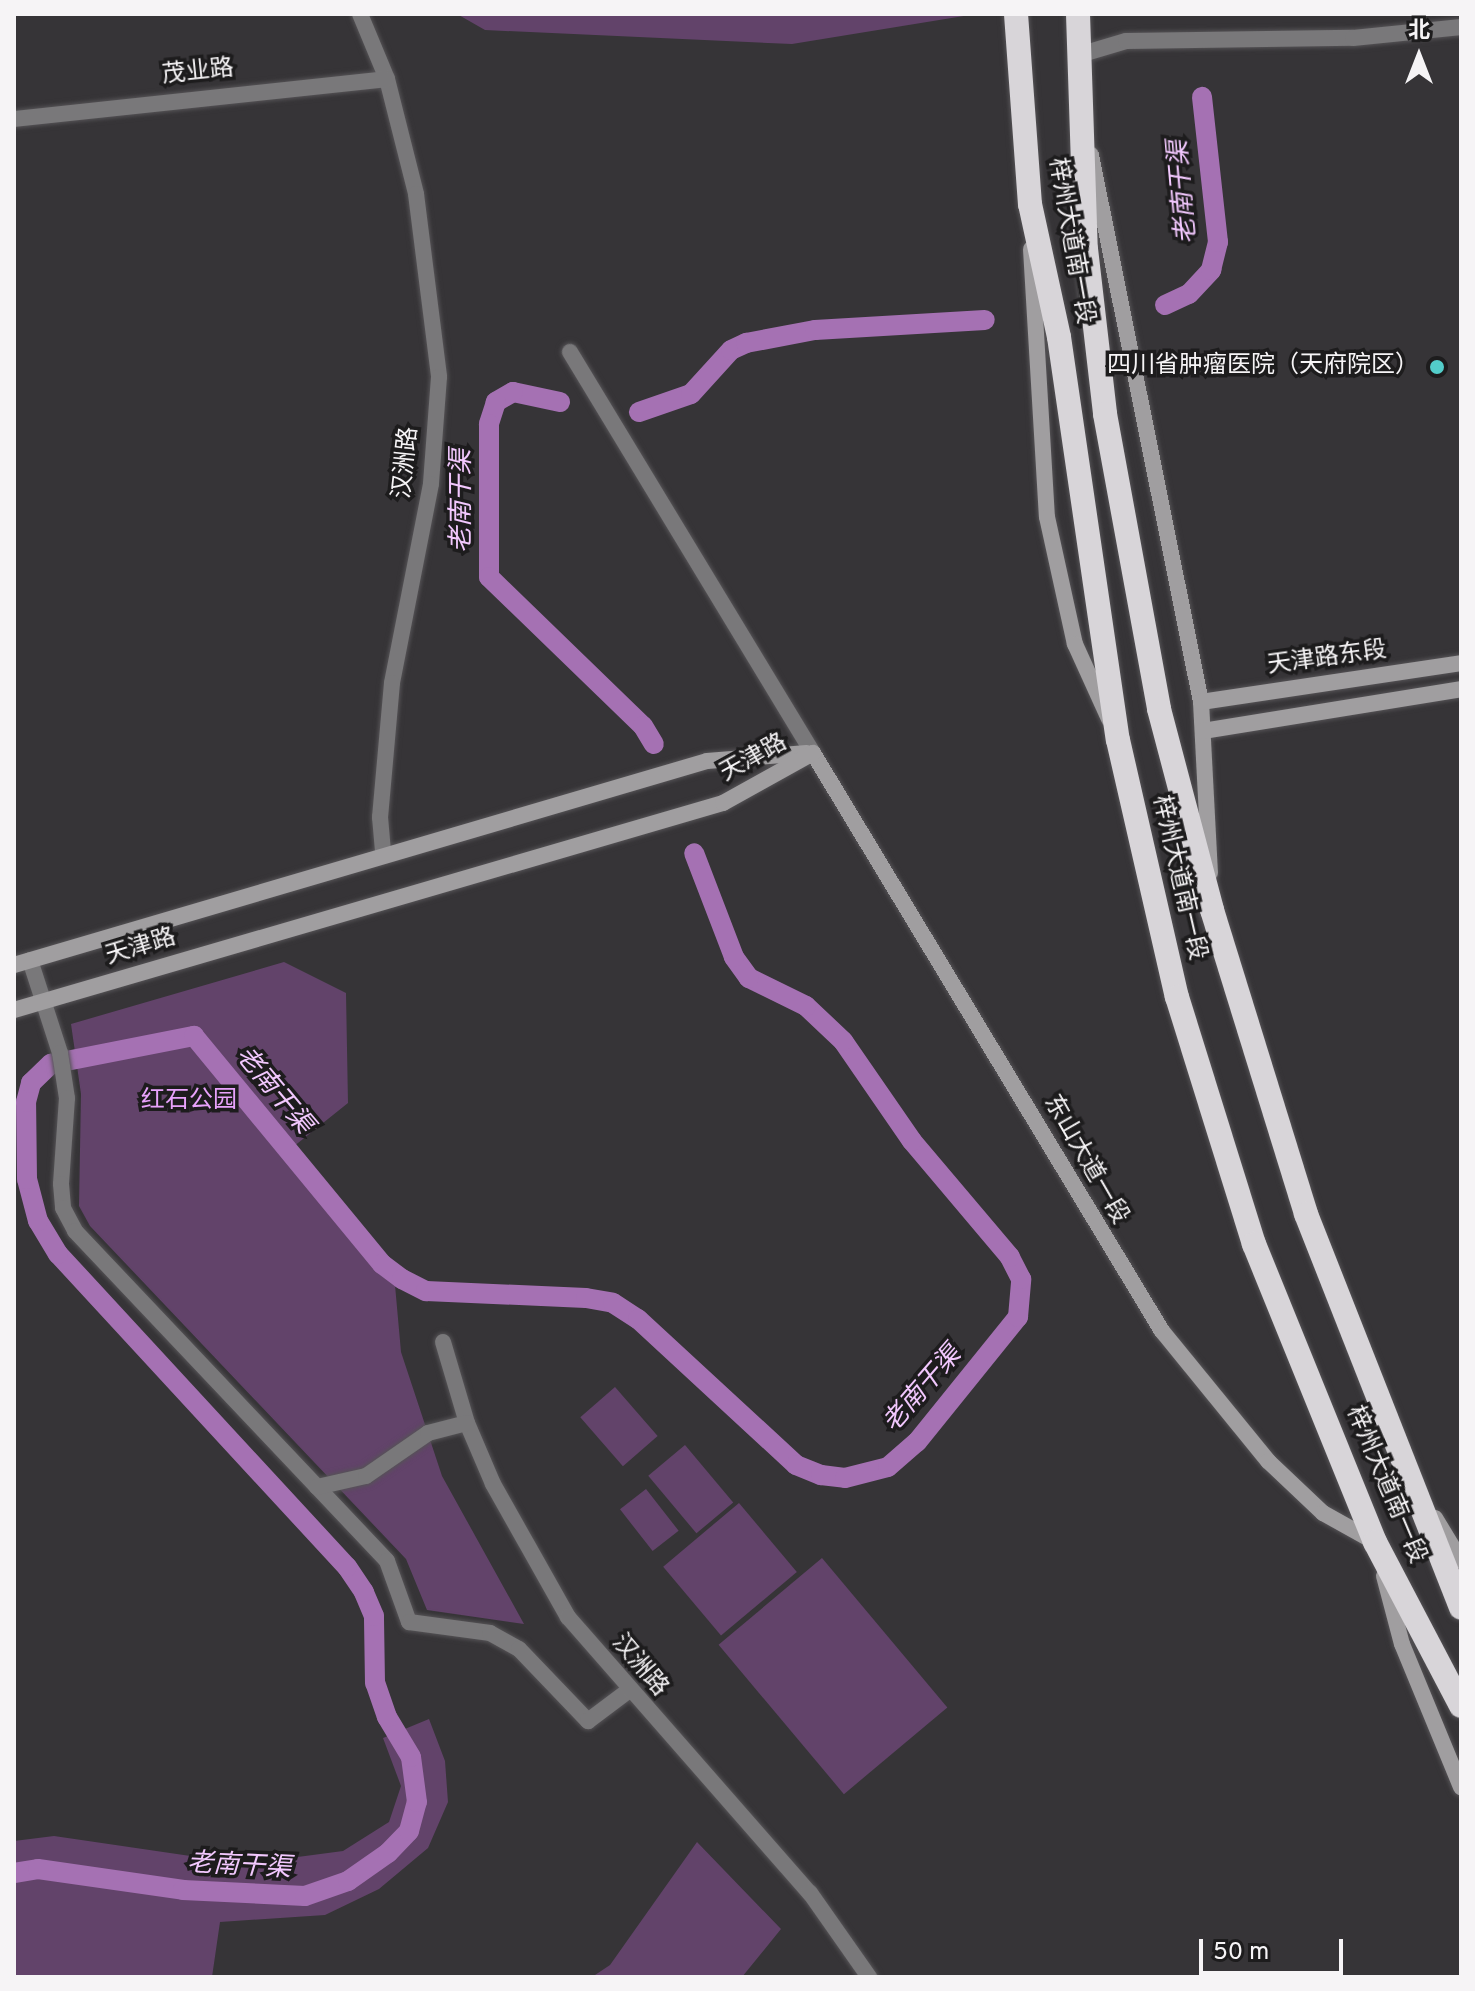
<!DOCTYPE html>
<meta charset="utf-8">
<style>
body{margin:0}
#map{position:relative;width:1475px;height:1991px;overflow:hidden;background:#363437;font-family:Overpass,"Noto Sans SC",sans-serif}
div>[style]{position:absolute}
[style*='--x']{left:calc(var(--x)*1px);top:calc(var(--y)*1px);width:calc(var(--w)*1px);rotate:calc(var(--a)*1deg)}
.green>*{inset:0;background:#62436a;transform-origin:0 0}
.canal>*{height:20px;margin:-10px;padding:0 10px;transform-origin:10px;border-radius:10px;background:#a571b3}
.roads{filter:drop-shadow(0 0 2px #555356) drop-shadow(0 0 2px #555356)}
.street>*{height:16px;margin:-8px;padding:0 8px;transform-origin:8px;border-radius:8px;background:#79787a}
.secondary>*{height:16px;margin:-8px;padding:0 8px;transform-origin:8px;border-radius:8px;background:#a09ea0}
.highway>*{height:24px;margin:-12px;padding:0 12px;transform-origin:12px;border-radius:12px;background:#d8d5d9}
.dots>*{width:22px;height:22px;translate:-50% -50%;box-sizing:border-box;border:4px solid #1d1c1d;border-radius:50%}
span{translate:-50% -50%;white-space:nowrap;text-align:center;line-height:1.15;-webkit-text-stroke:7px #1d1c1d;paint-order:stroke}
.street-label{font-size:24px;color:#f6f4f6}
.poi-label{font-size:24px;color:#f6f4f6}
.right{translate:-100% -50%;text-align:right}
.park-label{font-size:24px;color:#e8a2fb}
.water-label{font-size:26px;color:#f2c8fe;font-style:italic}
.frame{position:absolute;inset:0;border:16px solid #f6f4f6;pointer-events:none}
.north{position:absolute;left:1379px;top:16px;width:80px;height:80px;-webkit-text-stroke:6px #1d1c1d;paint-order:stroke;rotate:0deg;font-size:22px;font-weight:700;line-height:32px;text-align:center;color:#f6f4f6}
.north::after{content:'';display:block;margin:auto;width:28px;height:36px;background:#f6f4f6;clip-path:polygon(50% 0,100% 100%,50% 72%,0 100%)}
.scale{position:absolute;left:1199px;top:1939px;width:144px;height:36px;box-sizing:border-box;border:4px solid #f6f4f6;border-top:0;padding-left:10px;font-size:24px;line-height:28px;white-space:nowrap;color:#f6f4f6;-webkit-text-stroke:6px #1d1c1d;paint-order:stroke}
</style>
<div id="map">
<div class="green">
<i style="clip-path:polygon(457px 14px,976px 14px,792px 44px,485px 30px)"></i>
<i style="clip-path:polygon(284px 962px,346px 993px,348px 1103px,283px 1155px,395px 1285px,401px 1352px,442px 1476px,524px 1624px,427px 1610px,406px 1559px,90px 1226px,79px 1206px,81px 1094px,71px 1024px)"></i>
<i style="left:615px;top:1387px;width:65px;height:46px;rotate:49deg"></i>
<i style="left:685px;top:1445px;width:75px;height:48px;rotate:50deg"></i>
<i style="left:646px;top:1489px;width:53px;height:33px;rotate:52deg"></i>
<i style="left:739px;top:1503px;width:90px;height:99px;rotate:50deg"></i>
<i style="left:822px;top:1558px;width:195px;height:135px;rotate:50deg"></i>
<i style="clip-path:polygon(429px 1719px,445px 1761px,448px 1802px,428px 1848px,379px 1889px,325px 1915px,220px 1922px,212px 1977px,14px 1977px,14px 1841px,54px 1836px,245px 1864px,343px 1851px,389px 1822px,401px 1786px,383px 1738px)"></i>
<i style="clip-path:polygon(697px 1842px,781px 1929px,742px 1977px,592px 1977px,610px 1965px)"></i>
</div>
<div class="canal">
<i style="--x:1165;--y:305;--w:26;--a:-25"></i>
<i style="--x:1189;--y:294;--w:33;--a:-47"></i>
<i style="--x:1211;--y:270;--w:29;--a:-76"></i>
<i style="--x:1218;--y:242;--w:146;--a:-96.3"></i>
<i style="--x:560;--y:402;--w:48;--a:-168"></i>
<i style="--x:513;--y:392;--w:20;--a:150"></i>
<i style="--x:496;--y:402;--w:23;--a:108"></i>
<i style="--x:489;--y:424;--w:153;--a:90"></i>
<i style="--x:489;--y:577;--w:214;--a:44.1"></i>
<i style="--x:643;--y:726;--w:21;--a:59"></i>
<i style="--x:639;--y:412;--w:55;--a:-19.1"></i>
<i style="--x:691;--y:394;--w:59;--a:-47.7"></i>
<i style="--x:731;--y:350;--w:17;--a:-25"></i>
<i style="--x:746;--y:343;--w:70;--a:-10.7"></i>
<i style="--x:815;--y:330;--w:170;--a:-3.4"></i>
<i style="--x:14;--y:1873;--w:24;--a:-9"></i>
<i style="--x:38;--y:1869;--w:147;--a:8.2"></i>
<i style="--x:183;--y:1890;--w:122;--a:2.8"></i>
<i style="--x:305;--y:1896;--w:46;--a:-19.2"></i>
<i style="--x:348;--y:1881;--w:49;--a:-35"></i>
<i style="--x:388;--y:1853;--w:30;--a:-46"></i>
<i style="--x:409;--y:1831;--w:30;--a:-75"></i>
<i style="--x:417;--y:1802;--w:45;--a:-97.6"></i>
<i style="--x:411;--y:1757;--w:47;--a:-121"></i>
<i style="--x:387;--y:1717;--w:36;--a:-109"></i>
<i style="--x:375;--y:1683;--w:67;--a:-90.9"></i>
<i style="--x:374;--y:1616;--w:26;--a:-113"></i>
<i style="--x:364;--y:1592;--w:30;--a:-124"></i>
<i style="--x:347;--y:1567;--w:426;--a:-132.7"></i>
<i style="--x:58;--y:1254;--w:39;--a:-121"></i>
<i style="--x:38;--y:1221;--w:43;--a:-104.7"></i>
<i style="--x:27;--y:1179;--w:77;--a:-90.7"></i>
<i style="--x:26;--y:1102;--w:20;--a:-75"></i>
<i style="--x:31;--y:1083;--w:28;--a:-44"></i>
<i style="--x:51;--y:1064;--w:146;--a:-11.1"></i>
<i style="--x:194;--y:1036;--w:296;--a:50.5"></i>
<i style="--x:382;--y:1264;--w:25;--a:37"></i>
<i style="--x:402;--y:1279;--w:27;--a:27"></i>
<i style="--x:426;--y:1291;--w:160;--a:2.5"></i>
<i style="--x:586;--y:1298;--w:27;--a:10"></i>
<i style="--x:613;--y:1303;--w:30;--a:33"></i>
<i style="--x:638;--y:1319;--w:215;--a:42.7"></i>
<i style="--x:796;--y:1465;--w:27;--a:22"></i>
<i style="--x:821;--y:1475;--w:24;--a:7"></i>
<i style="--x:845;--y:1478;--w:44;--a:-14.3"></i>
<i style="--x:888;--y:1467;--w:38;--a:-41"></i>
<i style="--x:917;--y:1442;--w:161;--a:-51.1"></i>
<i style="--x:1018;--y:1317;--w:38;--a:-85"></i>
<i style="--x:1021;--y:1279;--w:25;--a:-117"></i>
<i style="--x:1010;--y:1257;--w:152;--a:-130.2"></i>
<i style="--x:912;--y:1141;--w:121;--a:-124.6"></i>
<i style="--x:843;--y:1041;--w:51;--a:-136.6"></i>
<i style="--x:806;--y:1006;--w:64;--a:-153.8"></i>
<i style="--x:749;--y:978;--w:26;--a:-126"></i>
<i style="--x:734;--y:957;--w:111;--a:-111"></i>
</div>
<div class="roads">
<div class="street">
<i style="--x:360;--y:14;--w:70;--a:67.4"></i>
<i style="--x:387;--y:79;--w:119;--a:75.8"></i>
<i style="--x:416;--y:194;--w:184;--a:82.8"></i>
<i style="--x:439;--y:377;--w:107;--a:94.3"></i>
<i style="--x:431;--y:484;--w:203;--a:101.1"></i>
<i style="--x:392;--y:683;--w:135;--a:95.1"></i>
<i style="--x:380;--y:817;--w:36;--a:85"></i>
<i style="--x:1079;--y:55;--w:49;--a:-16.6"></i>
<i style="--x:1126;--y:41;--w:227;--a:-0.8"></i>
<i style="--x:1353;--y:38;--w:109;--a:-5.8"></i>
<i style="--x:14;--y:119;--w:375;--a:-6.1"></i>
<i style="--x:570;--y:352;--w:469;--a:58.8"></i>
<i style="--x:30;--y:960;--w:98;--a:72.1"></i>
<i style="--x:60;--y:1053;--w:46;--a:81.2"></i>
<i style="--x:67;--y:1098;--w:86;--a:94"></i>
<i style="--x:61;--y:1184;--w:24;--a:85"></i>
<i style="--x:63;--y:1208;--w:26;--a:62"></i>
<i style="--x:75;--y:1231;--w:454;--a:46.6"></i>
<i style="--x:387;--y:1561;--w:65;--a:70.2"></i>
<i style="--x:409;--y:1622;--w:82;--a:7.7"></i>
<i style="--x:490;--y:1633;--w:33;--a:29"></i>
<i style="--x:519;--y:1649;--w:100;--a:46.2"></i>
<i style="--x:588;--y:1721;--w:50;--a:-36.9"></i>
<i style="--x:443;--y:1342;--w:84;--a:73.5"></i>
<i style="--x:467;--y:1423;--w:66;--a:66.9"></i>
<i style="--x:493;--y:1484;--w:153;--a:60.6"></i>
<i style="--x:568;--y:1617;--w:367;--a:48.8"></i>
<i style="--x:810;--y:1893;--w:103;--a:54.9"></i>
<i style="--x:317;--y:1487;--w:50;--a:-12.7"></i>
<i style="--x:366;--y:1476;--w:75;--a:-34.7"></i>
<i style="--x:428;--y:1433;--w:40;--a:-14.4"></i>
</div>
<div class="secondary">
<i style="--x:1091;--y:155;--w:558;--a:78.63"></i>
<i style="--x:1201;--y:702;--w:171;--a:87"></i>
<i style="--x:1031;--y:249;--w:268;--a:86.6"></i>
<i style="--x:1047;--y:517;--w:130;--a:77.6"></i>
<i style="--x:1075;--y:644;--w:82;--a:65.6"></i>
<i style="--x:1201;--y:702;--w:263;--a:-8.5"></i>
<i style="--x:1203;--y:731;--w:261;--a:-9.2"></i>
<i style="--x:813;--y:753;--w:675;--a:58.88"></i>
<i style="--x:1162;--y:1331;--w:168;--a:50.8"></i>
<i style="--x:1268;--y:1461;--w:76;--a:43.4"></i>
<i style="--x:1323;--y:1513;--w:60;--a:29.1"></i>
<i style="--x:14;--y:965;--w:722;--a:-16.4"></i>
<i style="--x:707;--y:761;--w:100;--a:-4.6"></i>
<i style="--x:14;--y:1010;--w:739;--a:-16.28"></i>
<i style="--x:723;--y:803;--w:103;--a:-29.1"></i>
<i style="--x:1435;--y:1518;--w:50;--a:58.8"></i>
<i style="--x:1384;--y:1576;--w:70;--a:75.2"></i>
<i style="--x:1402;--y:1644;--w:155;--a:67.6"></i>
</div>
<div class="highway">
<i style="--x:1016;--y:14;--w:191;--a:85.8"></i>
<i style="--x:1030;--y:204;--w:136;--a:77.7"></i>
<i style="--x:1059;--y:337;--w:407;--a:81.7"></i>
<i style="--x:1118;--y:740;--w:264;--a:77.1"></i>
<i style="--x:1177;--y:997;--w:259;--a:72.7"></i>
<i style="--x:1254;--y:1244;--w:322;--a:67.9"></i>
<i style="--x:1375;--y:1542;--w:185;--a:62.3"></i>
<i style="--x:1078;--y:14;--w:235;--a:88.1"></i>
<i style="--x:1086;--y:249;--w:166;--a:83.4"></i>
<i style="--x:1105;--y:414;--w:300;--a:79.6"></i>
<i style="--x:1159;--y:709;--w:208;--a:75.2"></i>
<i style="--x:1212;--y:910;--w:318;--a:72.8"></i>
<i style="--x:1306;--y:1214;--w:423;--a:68.5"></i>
</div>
</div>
<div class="dots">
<i style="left:1437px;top:367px;background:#53cdca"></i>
</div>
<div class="street-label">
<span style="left:198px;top:73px;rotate:-6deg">茂业路</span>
<span style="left:1070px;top:241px;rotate:80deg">梓州大道南一段</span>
<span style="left:407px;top:463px;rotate:-84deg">汉洲路</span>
<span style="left:1327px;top:659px;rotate:-8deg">天津路东段</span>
<span style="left:754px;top:759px;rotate:-29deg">天津路</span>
<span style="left:1178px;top:878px;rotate:77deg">梓州大道南一段</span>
<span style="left:141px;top:948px;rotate:-17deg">天津路</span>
<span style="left:1085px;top:1160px;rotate:60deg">东山大道一段</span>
<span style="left:1385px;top:1485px;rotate:67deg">梓州大道南一段</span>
<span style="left:639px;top:1666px;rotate:50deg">汉洲路</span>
</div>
<div class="poi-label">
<span class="right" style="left:1419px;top:367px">四川省肿瘤医院（天府院区）</span>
</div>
<div class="park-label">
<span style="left:189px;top:1102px">红石公园</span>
</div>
<div class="water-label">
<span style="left:1184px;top:192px;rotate:-95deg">老南干渠</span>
<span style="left:463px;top:501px;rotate:-90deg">老南干渠</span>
<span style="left:273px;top:1091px;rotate:50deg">老南干渠</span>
<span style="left:923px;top:1390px;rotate:-49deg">老南干渠</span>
<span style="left:239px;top:1867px;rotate:3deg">老南干渠</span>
</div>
<div class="frame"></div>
<div class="north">北</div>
<div class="scale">50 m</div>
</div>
